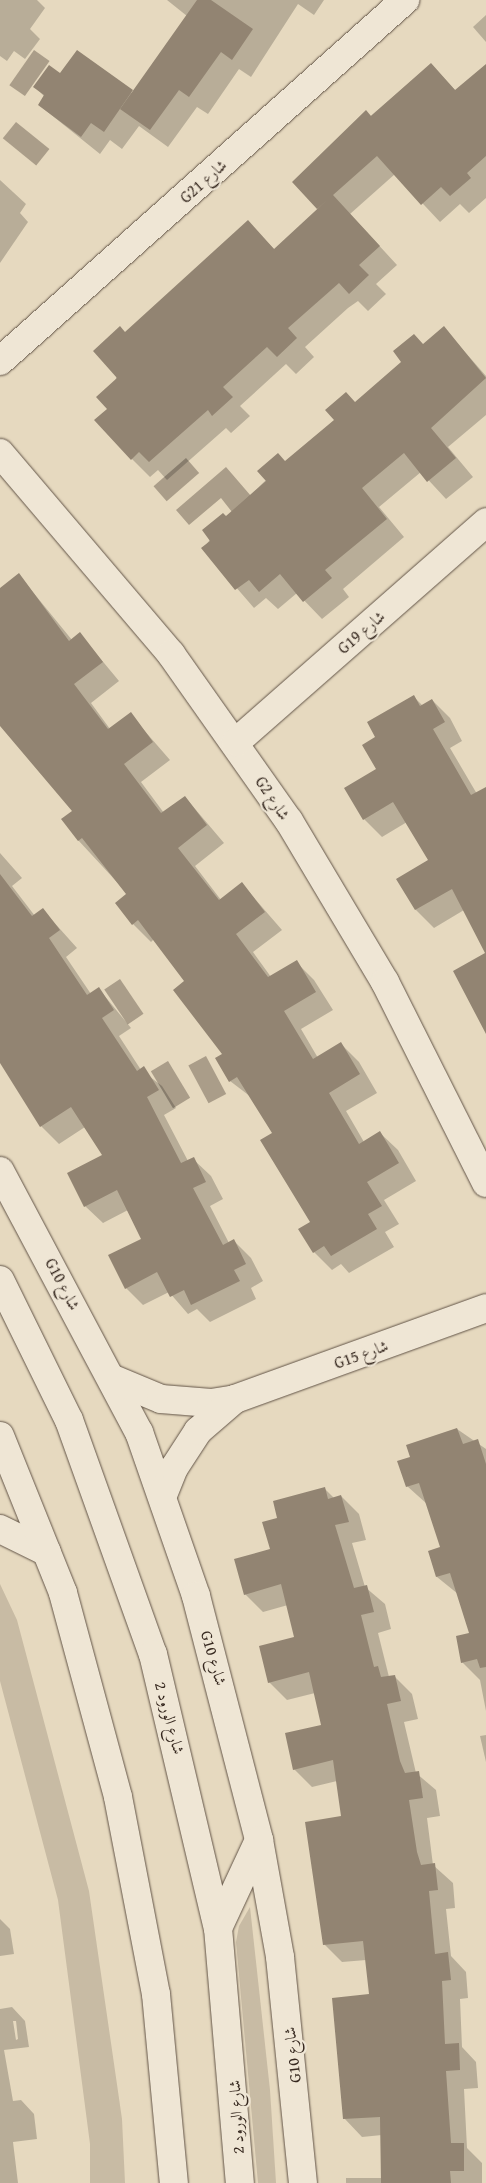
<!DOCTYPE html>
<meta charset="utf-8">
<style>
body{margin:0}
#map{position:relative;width:486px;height:2183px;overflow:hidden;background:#e6d9bf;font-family:"Gentium Book Plus",Amiri,serif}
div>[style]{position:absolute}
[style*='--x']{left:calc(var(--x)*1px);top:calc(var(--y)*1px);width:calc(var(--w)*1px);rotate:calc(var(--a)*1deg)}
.green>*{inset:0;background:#c8bba4}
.water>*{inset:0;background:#aa9d89;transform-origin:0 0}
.shadow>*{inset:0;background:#0003}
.building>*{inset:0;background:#928472}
.roads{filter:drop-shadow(0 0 1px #625447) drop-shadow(0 0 1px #625447)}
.minor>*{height:28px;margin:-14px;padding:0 14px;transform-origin:14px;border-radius:14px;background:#efe6d5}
.tertiary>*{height:28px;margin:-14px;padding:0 14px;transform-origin:14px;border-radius:14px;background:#efe6d5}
span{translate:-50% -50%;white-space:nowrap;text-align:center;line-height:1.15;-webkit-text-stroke:4.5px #efe6d5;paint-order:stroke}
.street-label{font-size:16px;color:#36281f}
</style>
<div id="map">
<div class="green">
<i style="clip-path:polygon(0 1584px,17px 1620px,89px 1891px,122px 2119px,125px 2183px,90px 2183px,90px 2144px,58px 1900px,0 1681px)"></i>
<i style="clip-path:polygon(250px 1907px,270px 2090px,276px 2183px,258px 2183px,236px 1942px,239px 1926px)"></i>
</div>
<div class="water">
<i style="left:34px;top:50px;width:19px;height:43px;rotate:35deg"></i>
<i style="left:16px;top:122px;width:43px;height:21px;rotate:39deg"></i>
<i style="left:186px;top:458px;width:20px;height:43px;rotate:49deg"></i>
<i style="clip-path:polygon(226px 467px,251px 496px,232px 512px,221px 498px,189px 525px,176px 510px)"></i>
<i style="left:120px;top:979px;width:42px;height:19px;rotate:56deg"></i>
<i style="left:206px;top:1056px;width:43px;height:20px;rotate:62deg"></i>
<i style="left:168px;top:1061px;width:43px;height:20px;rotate:59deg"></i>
</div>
<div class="shadow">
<i style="clip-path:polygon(0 0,37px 0,45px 8px,30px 29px,40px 39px,25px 59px,14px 51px,7px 61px,0 56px)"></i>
<i style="clip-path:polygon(167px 0,324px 0,314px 15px,298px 4px,251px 77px,239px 69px,208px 114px,197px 107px,168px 147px,139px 126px,122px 149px,110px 140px,100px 154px,39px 105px,45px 97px,35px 87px,61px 74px,133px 93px,187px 16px)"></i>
<i style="clip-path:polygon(486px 15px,486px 42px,473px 27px)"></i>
<i style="clip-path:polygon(431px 64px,456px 91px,486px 65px,486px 198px,469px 213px,460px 204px,440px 222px,395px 174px,350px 214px,397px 265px,376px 284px,386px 294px,368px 311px,358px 301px,348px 308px,305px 347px,314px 357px,296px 374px,286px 364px,240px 406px,250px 416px,231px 433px,226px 428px,167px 480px,158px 470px,150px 477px,132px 459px,109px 409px,126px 334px,248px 222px,275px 250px,319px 209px,294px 182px)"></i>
<i style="clip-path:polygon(0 180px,26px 204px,20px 213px,28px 222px,0 263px)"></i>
<i style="clip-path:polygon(444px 328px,486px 376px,486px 415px,448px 447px,473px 477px,446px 499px,421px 472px,379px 507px,404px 537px,343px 589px,349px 597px,322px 619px,297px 593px,278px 609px,266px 598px,254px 608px,203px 549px,226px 518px,285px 462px)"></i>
<i style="clip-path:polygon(19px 575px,72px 640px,80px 634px,119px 681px,91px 703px,110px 729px,130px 714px,170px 760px,141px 782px,164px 813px,185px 797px,224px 843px,195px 866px,221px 900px,242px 884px,282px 930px,253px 952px,271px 977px,296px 962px,314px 980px,333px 1010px,301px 1029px,318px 1058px,341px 1044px,359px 1062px,377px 1093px,346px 1111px,364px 1142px,380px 1133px,398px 1150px,416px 1181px,384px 1200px,399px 1224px,385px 1232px,394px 1247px,349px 1273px,341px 1264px,332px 1270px,314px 1252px,312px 1222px,274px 1133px,251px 1097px,230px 1081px,224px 1054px,185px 981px,154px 939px,151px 942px,133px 924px,128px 894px,78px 840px,74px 811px,0 723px,0 589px)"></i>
<i style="clip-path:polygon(414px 697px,423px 706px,432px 700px,450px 718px,462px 741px,450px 748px,477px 794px,486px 794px,486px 952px,464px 910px,434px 928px,416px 910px,398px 879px,429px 860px,407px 822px,382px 837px,364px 819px,378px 769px,377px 737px)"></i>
<i style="clip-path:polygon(0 853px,22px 878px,12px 886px,35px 916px,43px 910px,77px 948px,66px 957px,91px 994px,99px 989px,131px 1028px,119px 1036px,141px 1070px,162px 1086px,176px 1108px,164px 1115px,188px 1161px,193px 1159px,211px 1176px,223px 1199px,210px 1206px,229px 1243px,234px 1241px,251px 1258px,263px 1281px,251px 1288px,256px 1299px,210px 1322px,197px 1309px,188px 1314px,169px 1292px,143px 1305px,126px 1288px,143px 1239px,128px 1210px,103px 1223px,85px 1206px,104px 1156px,85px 1127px,59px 1144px,41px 1126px,0 1054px)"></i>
<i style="clip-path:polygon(457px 1429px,486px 1449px,486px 1711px,480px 1680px,462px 1662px,470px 1634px,458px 1594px,437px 1577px,430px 1552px,441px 1548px,427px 1504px,407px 1486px,412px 1458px)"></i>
<i style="clip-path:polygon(324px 1488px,334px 1498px,341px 1496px,359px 1514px,366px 1540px,352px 1543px,365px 1587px,385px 1604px,391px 1629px,378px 1633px,389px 1677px,394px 1676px,412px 1694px,418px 1719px,404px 1722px,416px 1773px,436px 1790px,440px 1816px,427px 1818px,433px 1865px,453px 1883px,455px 1908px,446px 1909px,451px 1956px,466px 1972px,468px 1998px,460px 1999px,462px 2047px,476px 2062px,478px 2088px,464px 2089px,467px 2148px,482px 2163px,482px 2183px,346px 2183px,346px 2178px,383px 2178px,382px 2135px,362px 2137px,344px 2118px,370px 1995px,366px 1960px,342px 1962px,324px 1944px,342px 1817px,337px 1781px,312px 1787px,294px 1769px,322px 1726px,315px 1693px,287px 1700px,269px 1682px,296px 1638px,288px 1605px,263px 1612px,245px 1594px,271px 1550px,279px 1519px)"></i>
<i style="clip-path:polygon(486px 1735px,486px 1762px,480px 1736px)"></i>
<i style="clip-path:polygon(0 1919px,10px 1929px,14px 1954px,0 1956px)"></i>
<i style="clip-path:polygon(evenodd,12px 2007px,25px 2021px,29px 2047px,4px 2050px,13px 2101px,21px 2100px,34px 2114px,37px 2139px,13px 2142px,18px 2183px,0 2183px,0 2009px,12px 2007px,13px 2021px,16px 2021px,18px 2039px,16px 2040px,13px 2021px)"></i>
</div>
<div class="building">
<i style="clip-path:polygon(197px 0,211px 0,253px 29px,232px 60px,221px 52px,189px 97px,179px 90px,150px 130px,120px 109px)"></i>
<i style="clip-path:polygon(77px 50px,133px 90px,104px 132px,91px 123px,81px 137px,38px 105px,44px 95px,33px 87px,49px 65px,60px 73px)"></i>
<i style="clip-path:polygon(431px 63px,455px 90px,486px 64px,486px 156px,467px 173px,471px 178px,450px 196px,441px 187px,421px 205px,377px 156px,333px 195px,380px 246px,359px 265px,369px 275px,349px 294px,339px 283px,330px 291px,288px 328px,297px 338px,277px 357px,267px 347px,223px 387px,233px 397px,212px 416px,208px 410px,149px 462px,139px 452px,131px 460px,94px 420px,107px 409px,96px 397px,117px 378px,93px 351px,120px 326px,125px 332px,248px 220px,274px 249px,327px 200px,317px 209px,292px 182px,366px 110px,371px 116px)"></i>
<i style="clip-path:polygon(444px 326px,486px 378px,431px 428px,456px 458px,427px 482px,404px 453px,362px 488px,387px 519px,325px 570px,332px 578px,303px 602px,280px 574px,259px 592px,249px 580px,235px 590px,201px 548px,210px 541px,202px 530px,223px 513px,226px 516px,266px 481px,257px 471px,278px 453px,285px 461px,334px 420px,325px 410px,346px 392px,355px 402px,401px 362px,393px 351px,414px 334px,423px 344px)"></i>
<i style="clip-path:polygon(19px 573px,69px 641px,80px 632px,103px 662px,74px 684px,108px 729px,131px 712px,153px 742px,124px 764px,161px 813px,185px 796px,207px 825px,178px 848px,219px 900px,242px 882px,265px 912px,236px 934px,268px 977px,297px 960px,316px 992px,284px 1011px,313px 1059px,341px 1042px,360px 1074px,329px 1093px,359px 1144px,380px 1131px,399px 1163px,367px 1182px,382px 1206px,368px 1214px,377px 1229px,331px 1256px,324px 1246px,313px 1253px,298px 1229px,310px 1222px,260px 1140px,272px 1133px,237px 1077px,229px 1082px,215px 1058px,222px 1054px,173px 990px,184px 981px,138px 920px,132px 925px,115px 903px,126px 894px,82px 838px,78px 841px,61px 819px,72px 811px,0 726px,0 588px)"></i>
<i style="clip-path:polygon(414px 695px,420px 706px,432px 699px,445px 722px,433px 729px,471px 795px,486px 787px,486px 1034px,453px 971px,485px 953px,452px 889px,415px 910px,396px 879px,428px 860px,393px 802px,363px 820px,344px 788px,376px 769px,362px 745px,375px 737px,367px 722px)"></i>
<i style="clip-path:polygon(0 874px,32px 916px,43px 908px,60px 930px,49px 938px,87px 995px,99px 987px,114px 1010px,102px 1018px,137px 1071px,144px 1066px,159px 1090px,147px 1097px,181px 1163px,194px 1157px,206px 1182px,193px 1188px,223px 1245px,234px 1239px,246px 1264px,234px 1270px,240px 1281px,191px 1305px,184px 1290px,170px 1297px,157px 1272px,125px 1289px,108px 1255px,141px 1239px,117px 1190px,84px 1207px,67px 1173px,102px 1155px,71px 1107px,40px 1127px,0 1063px)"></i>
<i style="clip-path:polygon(457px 1428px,463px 1444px,478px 1439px,486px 1464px,486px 1667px,480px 1668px,477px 1659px,461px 1663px,456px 1636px,469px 1633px,450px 1573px,436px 1577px,428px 1551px,440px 1547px,419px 1483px,406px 1487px,397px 1461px,410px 1457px,406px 1445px)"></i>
<i style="clip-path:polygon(325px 1487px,328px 1499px,341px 1495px,349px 1522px,335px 1525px,354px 1588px,367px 1585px,374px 1612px,361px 1615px,374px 1667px,378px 1666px,381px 1677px,395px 1675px,401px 1701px,387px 1704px,400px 1761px,405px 1773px,419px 1771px,423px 1798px,409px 1800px,417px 1852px,421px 1865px,435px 1863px,438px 1890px,429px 1891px,435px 1954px,448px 1952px,451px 1980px,442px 1981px,445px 2044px,459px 2043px,460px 2070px,446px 2071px,451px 2143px,464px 2143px,464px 2171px,450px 2171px,451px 2183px,381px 2183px,380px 2117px,343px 2119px,332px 1998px,369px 1994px,363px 1941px,323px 1945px,305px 1822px,341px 1816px,333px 1760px,293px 1770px,285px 1733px,321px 1725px,309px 1672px,268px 1683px,259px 1646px,294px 1637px,281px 1584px,244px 1595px,234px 1559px,270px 1549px,262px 1522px,277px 1518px,273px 1501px)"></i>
</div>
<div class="roads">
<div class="minor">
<i style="--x:0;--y:361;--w:543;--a:-41.71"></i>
<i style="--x:0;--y:453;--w:264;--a:49.6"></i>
<i style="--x:171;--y:654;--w:204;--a:54.8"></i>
<i style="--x:289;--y:821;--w:187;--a:59.2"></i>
<i style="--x:385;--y:982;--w:225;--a:63.3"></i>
<i style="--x:236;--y:742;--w:333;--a:-41.3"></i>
<i style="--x:0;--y:1171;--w:296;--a:62"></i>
<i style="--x:139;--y:1432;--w:174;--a:70.8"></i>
<i style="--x:196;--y:1596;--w:252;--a:75.5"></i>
<i style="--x:259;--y:1840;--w:119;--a:79.8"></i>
<i style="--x:280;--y:1957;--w:227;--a:84.2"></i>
<i style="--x:113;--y:1379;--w:52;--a:22.6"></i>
<i style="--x:161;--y:1399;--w:50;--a:4.6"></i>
<i style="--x:211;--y:1403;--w:24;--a:-9"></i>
<i style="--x:235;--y:1399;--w:267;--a:-19.9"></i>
<i style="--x:163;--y:1495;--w:29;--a:-68"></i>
<i style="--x:174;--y:1468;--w:44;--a:-57"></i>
<i style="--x:198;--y:1431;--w:49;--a:-40.9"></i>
<i style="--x:0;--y:1529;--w:52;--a:26.1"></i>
</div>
<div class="tertiary">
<i style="--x:0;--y:1280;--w:156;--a:63.8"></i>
<i style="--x:69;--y:1420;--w:249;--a:70.3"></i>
<i style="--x:153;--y:1654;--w:282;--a:76.7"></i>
<i style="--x:218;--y:1928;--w:256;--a:85.1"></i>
<i style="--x:0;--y:1436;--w:169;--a:68.1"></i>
<i style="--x:63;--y:1593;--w:211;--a:74.9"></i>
<i style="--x:118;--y:1797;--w:201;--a:79.1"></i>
<i style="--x:156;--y:1994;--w:190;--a:84.6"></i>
<i style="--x:218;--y:1928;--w:97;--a:-65"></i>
</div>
</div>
<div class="street-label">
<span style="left:203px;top:181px;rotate:-42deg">G21 شارع</span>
<span style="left:361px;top:632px;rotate:-41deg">G19 شارع</span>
<span style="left:273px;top:798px;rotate:56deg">G2 شارع</span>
<span style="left:63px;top:1284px;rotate:62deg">G10 شارع</span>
<span style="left:361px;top:1354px;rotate:-20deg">G15 شارع</span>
<span style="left:214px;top:1658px;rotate:74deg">G10 شارع</span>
<span style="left:170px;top:1718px;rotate:75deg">شارع الورود 2</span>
<span style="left:292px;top:2055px;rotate:-96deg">G10 شارع</span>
<span style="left:236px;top:2117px;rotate:-93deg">شارع الورود 2</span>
</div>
</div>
